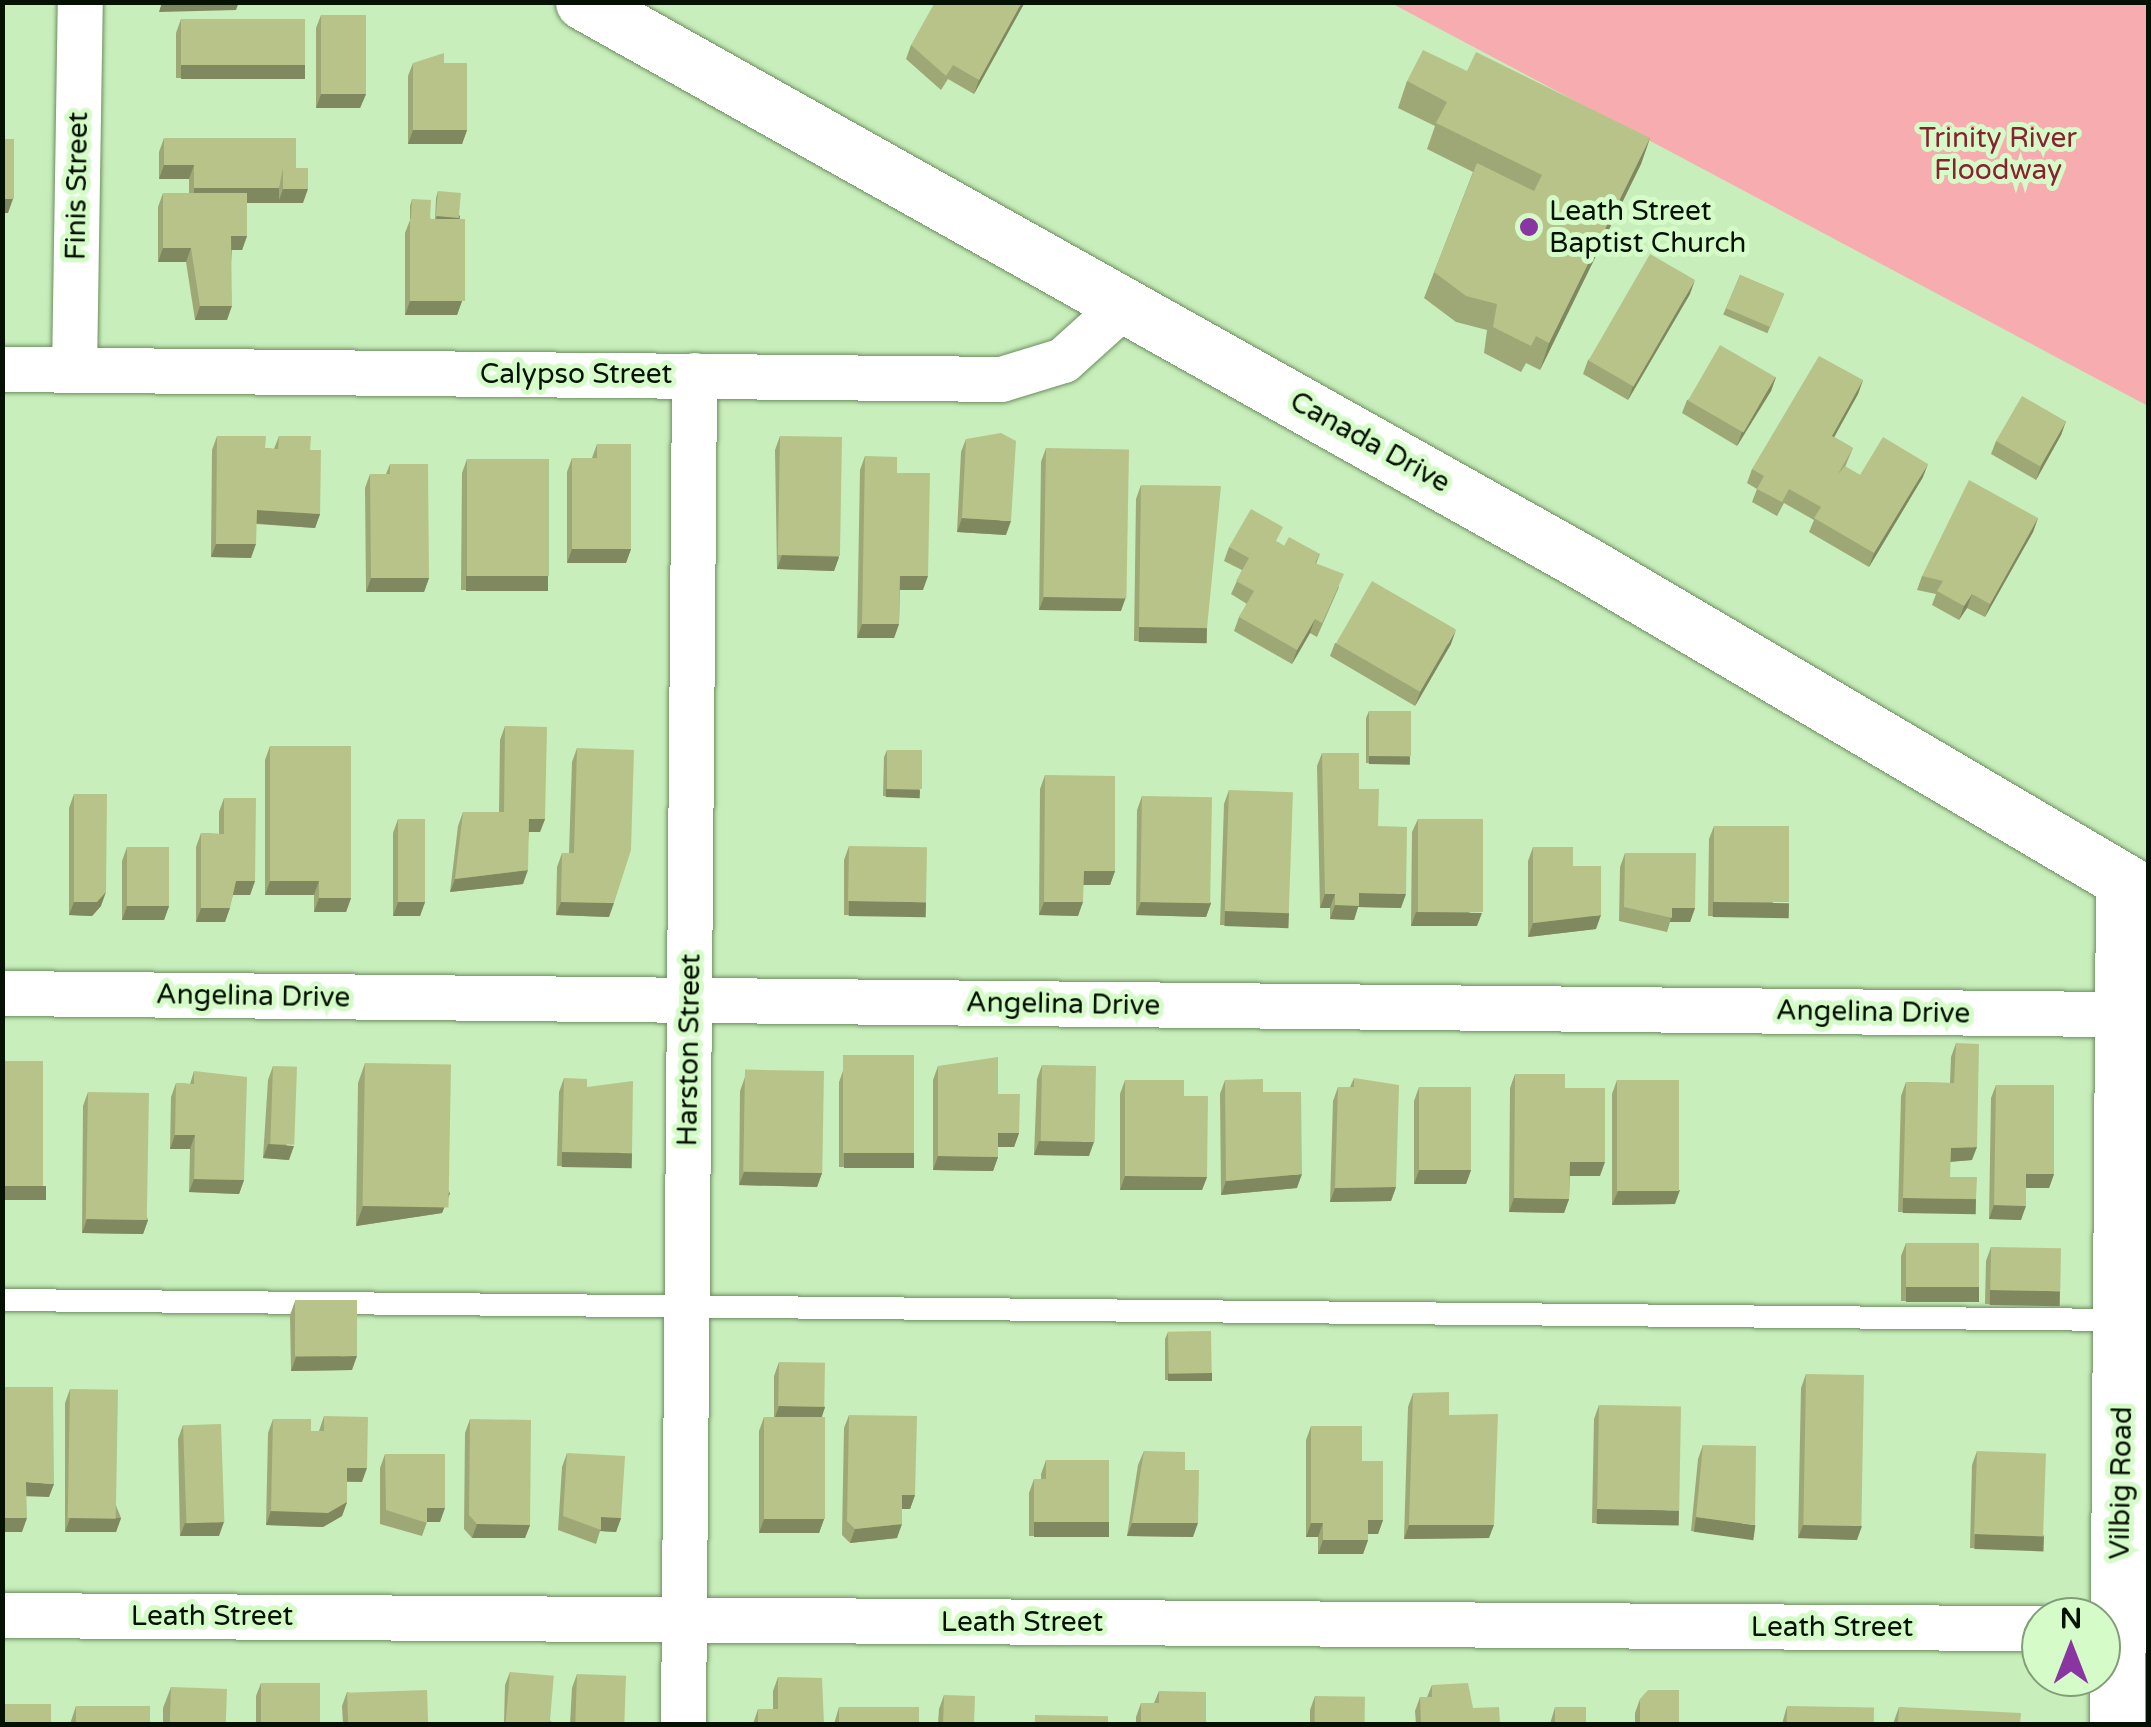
<!DOCTYPE html>
<style>
body{margin:0}
#map{position:relative;width:2151px;height:1727px;overflow:hidden;background:#c8eebb;font-family:"Varela Round",sans-serif}
div>[style]{position:absolute}
[style*='--x']{left:calc(var(--x)*1px);top:calc(var(--y)*1px);width:calc(var(--w)*1px);rotate:calc(var(--a)*1deg)}
.green>*{inset:0;background:#f7adaf}
.roads{filter:drop-shadow(0 0 2px #6c8e5f) drop-shadow(0 0 2px #6c8e5f)}
.service>*{height:22px;margin:-11px;padding:0 11px;transform-origin:11px;border-radius:11px;background:#fff}
.minor>*{height:45px;margin:-22.5px;padding:0 22.5px;transform-origin:22.5px;border-radius:22.5px;background:#fff}
.tertiary>*{height:55px;margin:-27.5px;padding:0 27.5px;transform-origin:27.5px;border-radius:27.5px;background:#fff}
.wall>*{inset:0;background:#9da876;transform-origin:0 0}
.shaded-wall>*{inset:0;background:#808860;transform-origin:0 0}
.building>*{inset:0;background:#b7c389;transform-origin:0 0}
.dots>*{width:28px;height:28px;translate:-50% -50%;box-sizing:border-box;border:5px solid #d5fcc8;border-radius:50%}
span{translate:-50% -50%;white-space:nowrap;text-align:center;line-height:1.15;-webkit-text-stroke:10px #d5fcc8;paint-order:stroke}
.park-label{font-size:28px;color:#8a2030}
.street-label{font-size:28px;color:#051102}
.poi-label{font-size:28px;color:#051102}
.left{translate:0 -50%;text-align:left}
.frame{position:absolute;inset:0;border:5px solid #051102;pointer-events:none}
.north{position:absolute;left:2021px;top:1597px;width:100px;height:100px;box-sizing:border-box;background:#d5fcc8;border:2px solid #829e79;border-radius:50%;rotate:0deg;font-size:28px;font-weight:700;line-height:40px;text-align:center;color:#051102}
.north::after{content:'';display:block;margin:auto;width:35px;height:45px;background:#8935a2;clip-path:polygon(50% 0,100% 100%,50% 72%,0 100%)}
</style>
<div id="map">
<div class="green">
<i style="clip-path:polygon(1391px 3px,2148px 3px,2148px 406px)"></i>
</div>
<div class="roads">
<div class="service">
<i style="--x:2;--y:1300;--w:2119;--a:0.54"></i>
</div>
<div class="minor">
<i style="--x:2;--y:369;--w:999;--a:0.57"></i>
<i style="--x:1001;--y:379;--w:65;--a:-17"></i>
<i style="--x:1063;--y:360;--w:84;--a:-42.1"></i>
<i style="--x:74;--y:370;--w:368;--a:-89.1"></i>
<i style="--x:2;--y:993;--w:2122;--a:0.57"></i>
<i style="--x:2;--y:1615;--w:2039;--a:0.37"></i>
<i style="--x:683;--y:1724;--w:1349;--a:-89.53"></i>
</div>
<div class="tertiary">
<i style="--x:583;--y:2;--w:1147;--a:29.27"></i>
<i style="--x:1584;--y:563;--w:654;--a:30.48"></i>
<i style="--x:2117;--y:1724;--w:843;--a:-89.59"></i>
</div>
</div>
<div class="wall">
<i style="clip-path:polygon(1025px 2px,974px 94px,948px 79px,941px 90px,906px 59px,911px 45px)"></i>
<i style="clip-path:polygon(321px 15px,366px 94px,360px 108px,316px 108px,316px 28px)"></i>
<i style="clip-path:polygon(181px 19px,305px 65px,300px 78px,176px 78px,176px 33px)"></i>
<i style="clip-path:polygon(413px 63px,444px 63px,467px 130px,462px 144px,408px 144px,408px 76px)"></i>
<i style="clip-path:polygon(1467px 71px,1650px 138px,1641px 164px,1540px 370px,1526px 363px,1521px 372px,1484px 353px,1487px 330px,1456px 322px,1424px 298px,1473px 172px,1427px 149px,1435px 126px,1398px 108px,1407px 81px)"></i>
<i style="clip-path:polygon(164px 138px,296px 168px,303px 203px,278px 203px,278px 190px,274px 202px,247px 202px,247px 236px,242px 250px,232px 250px,227px 320px,195px 320px,186px 262px,158px 262px,158px 207px,163px 193px,189px 193px,189px 179px,159px 179px,159px 152px)"></i>
<i style="clip-path:polygon(438px 191px,460px 216px,462px 301px,457px 315px,405px 315px,405px 233px,410px 220px,410px 206px,412px 199px,431px 219px,435px 219px,436px 198px)"></i>
<i style="left:1740px;top:275px;width:48px;height:43px;rotate:23deg"></i>
<i style="clip-path:polygon(1690px 294px,1628px 400px,1583px 374px,1588px 360px)"></i>
<i style="clip-path:polygon(1776px 377px,1771px 391px,1737px 446px,1682px 413px,1687px 400px)"></i>
<i style="clip-path:polygon(1863px 380px,1858px 394px,1834px 437px,1853px 448px,1845px 467px,1860px 475px,1923px 477px,1869px 567px,1809px 532px,1814px 520px,1784px 503px,1777px 516px,1752px 502px,1757px 489px,1747px 483px,1752px 469px)"></i>
<i style="clip-path:polygon(2066px 421px,2061px 435px,2036px 480px,1991px 454px,1996px 441px)"></i>
<i style="clip-path:polygon(217px 436px,265px 448px,274px 449px,279px 436px,310px 450px,320px 514px,315px 528px,256px 524px,251px 558px,211px 557px,212px 450px)"></i>
<i style="clip-path:polygon(780px 436px,839px 557px,834px 571px,777px 569px,775px 450px)"></i>
<i style="clip-path:polygon(966px 439px,1006px 535px,957px 532px,961px 452px)"></i>
<i style="clip-path:polygon(597px 444px,631px 549px,626px 563px,567px 563px,567px 472px,572px 458px,592px 458px)"></i>
<i style="clip-path:polygon(1046px 448px,1121px 611px,1039px 610px,1041px 462px)"></i>
<i style="clip-path:polygon(865px 456px,897px 473px,923px 590px,900px 590px,899px 624px,894px 638px,857px 638px,860px 470px)"></i>
<i style="clip-path:polygon(467px 459px,543px 590px,461px 590px,462px 473px)"></i>
<i style="clip-path:polygon(390px 464px,429px 578px,424px 592px,366px 592px,365px 488px,370px 474px,386px 474px)"></i>
<i style="clip-path:polygon(1141px 485px,1207px 628px,1202px 642px,1134px 641px,1136px 499px)"></i>
<i style="clip-path:polygon(2038px 518px,2033px 532px,1985px 617px,1967px 608px,1959px 620px,1932px 605px,1936px 594px,1917px 590px,1922px 576px)"></i>
<i style="clip-path:polygon(1278px 542px,1284px 546px,1320px 554px,1316px 564px,1339px 587px,1317px 637px,1310px 633px,1292px 664px,1234px 631px,1239px 617px,1247px 604px,1231px 594px,1242px 570px,1224px 561px,1229px 547px)"></i>
<i style="clip-path:polygon(1335px 643px,1451px 644px,1415px 706px,1330px 656px)"></i>
<i style="clip-path:polygon(1369px 711px,1410px 757px,1408px 764px,1366px 763px,1366px 718px)"></i>
<i style="clip-path:polygon(505px 726px,545px 819px,540px 832px,529px 832px,523px 884px,450px 892px,458px 826px,463px 812px,499px 812px,500px 740px)"></i>
<i style="clip-path:polygon(270px 746px,351px 898px,346px 912px,314px 912px,314px 895px,265px 895px,265px 760px)"></i>
<i style="clip-path:polygon(577px 748px,609px 917px,556px 915px,557px 867px,562px 853px,569px 853px,572px 762px)"></i>
<i style="clip-path:polygon(887px 750px,920px 790px,918px 797px,883px 796px,884px 757px)"></i>
<i style="clip-path:polygon(1322px 753px,1359px 789px,1378px 826px,1401px 908px,1358px 907px,1354px 920px,1330px 919px,1330px 908px,1320px 908px,1317px 766px)"></i>
<i style="clip-path:polygon(1045px 775px,1115px 871px,1110px 885px,1083px 885px,1078px 916px,1039px 915px,1040px 789px)"></i>
<i style="clip-path:polygon(1229px 790px,1289px 913px,1284px 927px,1220px 925px,1224px 804px)"></i>
<i style="clip-path:polygon(74px 794px,101px 906px,92px 916px,69px 915px,69px 808px)"></i>
<i style="clip-path:polygon(1142px 796px,1211px 903px,1206px 917px,1136px 915px,1137px 810px)"></i>
<i style="clip-path:polygon(224px 798px,255px 881px,250px 895px,233px 895px,225px 922px,196px 922px,196px 847px,201px 833px,219px 834px,219px 812px)"></i>
<i style="clip-path:polygon(398px 819px,425px 902px,420px 916px,393px 916px,393px 833px)"></i>
<i style="clip-path:polygon(1418px 819px,1477px 926px,1411px 926px,1412px 832px)"></i>
<i style="clip-path:polygon(1714px 826px,1784px 917px,1708px 916px,1709px 839px)"></i>
<i style="clip-path:polygon(849px 846px,921px 916px,844px 915px,844px 860px)"></i>
<i style="clip-path:polygon(127px 847px,169px 906px,164px 920px,122px 920px,122px 861px)"></i>
<i style="clip-path:polygon(1533px 847px,1573px 866px,1596px 929px,1528px 937px,1528px 861px)"></i>
<i style="clip-path:polygon(1625px 853px,1695px 908px,1690px 922px,1670px 922px,1667px 932px,1619px 921px,1620px 867px)"></i>
<i style="clip-path:polygon(1956px 1043px,1972px 1160px,1950px 1162px,1950px 1177px,1976px 1199px,1971px 1213px,1898px 1212px,1901px 1096px,1906px 1082px,1950px 1083px,1951px 1057px)"></i>
<i style="clip-path:polygon(365px 1063px,450px 1193px,442px 1213px,356px 1226px,358px 1083px)"></i>
<i style="clip-path:polygon(1042px 1065px,1089px 1156px,1034px 1155px,1037px 1079px)"></i>
<i style="clip-path:polygon(273px 1066px,289px 1160px,263px 1158px,268px 1080px)"></i>
<i style="clip-path:polygon(938px 1066px,998px 1094px,1019px 1133px,1014px 1147px,998px 1147px,998px 1157px,993px 1171px,933px 1170px,933px 1080px)"></i>
<i style="clip-path:polygon(844px 1068px,914px 1153px,909px 1167px,839px 1167px,839px 1082px)"></i>
<i style="clip-path:polygon(194px 1071px,244px 1180px,239px 1194px,189px 1192px,190px 1149px,170px 1149px,171px 1097px,176px 1083px,190px 1084px)"></i>
<i style="clip-path:polygon(1515px 1074px,1565px 1088px,1600px 1176px,1570px 1176px,1569px 1199px,1564px 1213px,1509px 1212px,1510px 1088px)"></i>
<i style="clip-path:polygon(745px 1077px,822px 1173px,817px 1187px,739px 1185px,740px 1091px)"></i>
<i style="clip-path:polygon(564px 1078px,587px 1087px,627px 1167px,557px 1166px,559px 1092px)"></i>
<i style="clip-path:polygon(1354px 1078px,1396px 1187px,1391px 1201px,1330px 1202px,1333px 1101px,1338px 1087px,1350px 1087px)"></i>
<i style="clip-path:polygon(1125px 1080px,1184px 1096px,1207px 1177px,1202px 1190px,1120px 1190px,1120px 1094px)"></i>
<i style="clip-path:polygon(1225px 1080px,1263px 1092px,1297px 1188px,1221px 1195px,1220px 1094px)"></i>
<i style="clip-path:polygon(1617px 1080px,1675px 1204px,1612px 1205px,1612px 1094px)"></i>
<i style="clip-path:polygon(1996px 1085px,2054px 1174px,2049px 1188px,2026px 1188px,2021px 1220px,1989px 1219px,1991px 1098px)"></i>
<i style="clip-path:polygon(1419px 1087px,1471px 1170px,1466px 1184px,1414px 1184px,1414px 1101px)"></i>
<i style="clip-path:polygon(88px 1092px,148px 1220px,143px 1234px,82px 1233px,83px 1106px)"></i>
<i style="clip-path:polygon(1906px 1243px,1979px 1287px,1974px 1301px,1901px 1301px,1901px 1256px)"></i>
<i style="clip-path:polygon(1991px 1247px,2055px 1305px,1985px 1304px,1986px 1261px)"></i>
<i style="clip-path:polygon(295px 1301px,352px 1370px,291px 1371px,290px 1315px)"></i>
<i style="clip-path:polygon(1168px 1332px,1212px 1373px,1209px 1380px,1165px 1380px,1165px 1339px)"></i>
<i style="clip-path:polygon(779px 1362px,825px 1407px,822px 1417px,824px 1519px,819px 1533px,759px 1533px,759px 1431px,764px 1417px,774px 1417px,774px 1376px)"></i>
<i style="clip-path:polygon(1806px 1374px,1857px 1540px,1798px 1538px,1801px 1388px)"></i>
<i style="clip-path:polygon(70px 1389px,121px 1518px,116px 1532px,65px 1532px,65px 1403px)"></i>
<i style="clip-path:polygon(1413px 1393px,1489px 1538px,1404px 1539px,1408px 1407px)"></i>
<i style="clip-path:polygon(1599px 1405px,1674px 1525px,1592px 1523px,1594px 1419px)"></i>
<i style="clip-path:polygon(849px 1415px,915px 1495px,910px 1509px,902px 1509px,897px 1538px,850px 1543px,842px 1535px,844px 1428px)"></i>
<i style="clip-path:polygon(324px 1416px,362px 1482px,347px 1482px,347px 1502px,342px 1516px,323px 1527px,266px 1525px,268px 1433px,273px 1419px,311px 1431px,319px 1431px)"></i>
<i style="clip-path:polygon(470px 1419px,530px 1525px,525px 1538px,472px 1538px,464px 1529px,465px 1433px)"></i>
<i style="clip-path:polygon(183px 1425px,219px 1536px,180px 1536px,178px 1439px)"></i>
<i style="clip-path:polygon(1311px 1426px,1362px 1461px,1383px 1520px,1378px 1534px,1368px 1534px,1368px 1540px,1363px 1554px,1318px 1554px,1318px 1537px,1306px 1537px,1306px 1440px)"></i>
<i style="clip-path:polygon(1703px 1445px,1750px 1539px,1691px 1531px,1698px 1459px)"></i>
<i style="clip-path:polygon(1144px 1451px,1185px 1470px,1193px 1537px,1127px 1536px,1138px 1465px)"></i>
<i style="clip-path:polygon(1977px 1451px,2044px 1536px,2039px 1550px,1970px 1548px,1972px 1465px)"></i>
<i style="clip-path:polygon(567px 1453px,621px 1518px,616px 1532px,600px 1531px,596px 1544px,558px 1530px,562px 1467px)"></i>
<i style="clip-path:polygon(385px 1454px,440px 1522px,427px 1522px,422px 1536px,380px 1524px,380px 1468px)"></i>
<i style="clip-path:polygon(1046px 1460px,1109px 1522px,1104px 1536px,1029px 1536px,1029px 1493px,1034px 1479px,1041px 1479px,1041px 1474px)"></i>
<i style="clip-path:polygon(510px 1672px,553px 1724px,504px 1724px,505px 1685px)"></i>
<i style="clip-path:polygon(577px 1674px,624px 1724px,570px 1724px,572px 1688px)"></i>
<i style="clip-path:polygon(778px 1677px,824px 1724px,753px 1724px,758px 1709px,773px 1709px,773px 1691px)"></i>
<i style="clip-path:polygon(261px 1683px,320px 1722px,333px 1724px,256px 1724px,256px 1696px)"></i>
<i style="clip-path:polygon(1432px 1685px,1473px 1708px,1500px 1724px,1416px 1724px,1415px 1711px,1420px 1697px,1427px 1697px)"></i>
<i style="clip-path:polygon(171px 1687px,226px 1724px,163px 1724px,163px 1708px)"></i>
<i style="clip-path:polygon(1159px 1691px,1206px 1724px,1136px 1724px,1136px 1717px,1141px 1703px,1154px 1703px)"></i>
<i style="clip-path:polygon(347px 1692px,428px 1724px,343px 1724px,342px 1706px)"></i>
<i style="clip-path:polygon(944px 1695px,974px 1724px,938px 1724px,939px 1709px)"></i>
<i style="clip-path:polygon(1315px 1696px,1364px 1724px,1310px 1724px,1310px 1710px)"></i>
<i style="clip-path:polygon(1640px 1699px,1679px 1724px,1635px 1724px,1635px 1713px)"></i>
<i style="clip-path:polygon(76px 1706px,150px 1724px,70px 1724px)"></i>
<i style="clip-path:polygon(1787px 1706px,1873px 1724px,1782px 1724px)"></i>
<i style="clip-path:polygon(839px 1707px,919px 1724px,834px 1724px)"></i>
<i style="clip-path:polygon(1555px 1707px,1586px 1724px,1550px 1724px)"></i>
<i style="clip-path:polygon(1899px 1707px,2020px 1724px,1893px 1724px)"></i>
</div>
<div class="shaded-wall">
<i style="clip-path:polygon(162px 2px,239px 2px,236px 10px,159px 12px)"></i>
<i style="clip-path:polygon(1022px 2px,1025px 2px,974px 94px,979px 80px)"></i>
<i style="left:181px;top:65px;width:124px;height:14px"></i>
<i style="clip-path:polygon(321px 94px,366px 94px,360px 108px,316px 108px)"></i>
<i style="clip-path:polygon(413px 130px,467px 130px,462px 144px,408px 144px)"></i>
<i style="clip-path:polygon(1650px 138px,1641px 164px,1540px 370px,1549px 343px)"></i>
<i style="clip-path:polygon(164px 165px,194px 165px,189px 179px,159px 179px)"></i>
<i style="left:194px;top:188px;width:85px;height:15px"></i>
<i style="clip-path:polygon(283px 189px,308px 189px,303px 203px,278px 203px)"></i>
<i style="clip-path:polygon(2px 199px,13px 199px,8px 213px,2px 213px)"></i>
<i style="clip-path:polygon(437px 216px,460px 216px,457px 223px,435px 223px)"></i>
<i style="clip-path:polygon(231px 236px,247px 236px,242px 250px,226px 250px)"></i>
<i style="clip-path:polygon(163px 248px,191px 248px,186px 262px,158px 262px)"></i>
<i style="clip-path:polygon(1695px 280px,1690px 294px,1628px 400px,1633px 386px)"></i>
<i style="clip-path:polygon(410px 301px,462px 301px,457px 315px,405px 315px)"></i>
<i style="clip-path:polygon(200px 306px,232px 306px,227px 320px,195px 320px)"></i>
<i style="clip-path:polygon(1776px 377px,1771px 391px,1737px 446px,1742px 432px)"></i>
<i style="clip-path:polygon(1863px 380px,1858px 394px,1827px 450px,1832px 436px)"></i>
<i style="clip-path:polygon(2066px 421px,2061px 435px,2036px 480px,2041px 466px)"></i>
<i style="clip-path:polygon(1928px 464px,1923px 477px,1869px 567px,1874px 553px)"></i>
<i style="clip-path:polygon(257px 510px,320px 514px,315px 528px,252px 523px)"></i>
<i style="clip-path:polygon(962px 518px,1011px 521px,1006px 535px,957px 532px)"></i>
<i style="clip-path:polygon(2038px 518px,2033px 532px,1985px 617px,1990px 604px)"></i>
<i style="clip-path:polygon(216px 544px,256px 544px,251px 558px,211px 557px)"></i>
<i style="clip-path:polygon(572px 549px,631px 549px,626px 563px,567px 563px)"></i>
<i style="clip-path:polygon(782px 555px,839px 557px,834px 571px,777px 569px)"></i>
<i style="left:466px;top:576px;width:82px;height:15px"></i>
<i style="clip-path:polygon(900px 576px,928px 576px,923px 590px,895px 590px)"></i>
<i style="clip-path:polygon(371px 578px,429px 578px,424px 592px,366px 592px)"></i>
<i style="clip-path:polygon(1972px 594px,1967px 608px,1959px 620px,1964px 606px)"></i>
<i style="clip-path:polygon(1044px 597px,1126px 597px,1121px 611px,1039px 610px)"></i>
<i style="clip-path:polygon(1315px 619px,1310px 633px,1292px 664px,1297px 650px)"></i>
<i style="clip-path:polygon(862px 624px,899px 624px,894px 638px,857px 638px)"></i>
<i style="left:1139px;top:627px;width:68px;height:15px;rotate:1deg"></i>
<i style="clip-path:polygon(1456px 630px,1451px 644px,1415px 706px,1420px 692px)"></i>
<i style="left:1369px;top:756px;width:41px;height:8px;rotate:1deg"></i>
<i style="left:886px;top:789px;width:34px;height:8px;rotate:2deg"></i>
<i style="clip-path:polygon(529px 819px,545px 819px,540px 832px,524px 832px)"></i>
<i style="clip-path:polygon(528px 870px,523px 884px,450px 892px,455px 879px)"></i>
<i style="clip-path:polygon(1084px 871px,1115px 871px,1110px 885px,1078px 885px)"></i>
<i style="clip-path:polygon(236px 881px,255px 881px,250px 895px,230px 895px)"></i>
<i style="clip-path:polygon(270px 881px,319px 881px,314px 895px,265px 895px)"></i>
<i style="clip-path:polygon(106px 892px,101px 906px,92px 916px,69px 915px,74px 902px)"></i>
<i style="clip-path:polygon(1359px 893px,1406px 894px,1401px 908px,1358px 907px,1354px 920px,1330px 919px,1335px 905px)"></i>
<i style="clip-path:polygon(1325px 894px,1335px 894px,1330px 908px,1320px 908px)"></i>
<i style="clip-path:polygon(319px 898px,351px 898px,346px 912px,314px 912px)"></i>
<i style="left:849px;top:901px;width:77px;height:15px;rotate:1deg"></i>
<i style="clip-path:polygon(398px 902px,425px 902px,420px 916px,393px 916px)"></i>
<i style="clip-path:polygon(561px 902px,614px 903px,609px 917px,556px 915px)"></i>
<i style="clip-path:polygon(1044px 902px,1083px 902px,1078px 916px,1039px 915px)"></i>
<i style="clip-path:polygon(1141px 902px,1211px 903px,1206px 917px,1136px 915px)"></i>
<i style="left:1713px;top:902px;width:76px;height:15px;rotate:1deg"></i>
<i style="clip-path:polygon(127px 906px,169px 906px,164px 920px,122px 920px)"></i>
<i style="clip-path:polygon(201px 908px,230px 908px,225px 922px,196px 922px)"></i>
<i style="clip-path:polygon(1672px 908px,1695px 908px,1690px 922px,1670px 922px)"></i>
<i style="left:1225px;top:911px;width:64px;height:15px;rotate:2deg"></i>
<i style="clip-path:polygon(1416px 912px,1482px 913px,1477px 926px,1411px 926px)"></i>
<i style="clip-path:polygon(1601px 915px,1596px 929px,1528px 937px,1533px 923px)"></i>
<i style="clip-path:polygon(998px 1133px,1019px 1133px,1014px 1147px,993px 1147px)"></i>
<i style="clip-path:polygon(175px 1135px,195px 1135px,190px 1149px,170px 1149px)"></i>
<i style="clip-path:polygon(1039px 1141px,1094px 1142px,1089px 1156px,1034px 1155px)"></i>
<i style="clip-path:polygon(268px 1144px,294px 1146px,289px 1160px,263px 1158px)"></i>
<i style="clip-path:polygon(1977px 1147px,1972px 1160px,1946px 1162px,1951px 1148px)"></i>
<i style="left:562px;top:1152px;width:70px;height:15px;rotate:1deg"></i>
<i style="left:844px;top:1153px;width:70px;height:15px"></i>
<i style="clip-path:polygon(938px 1156px,998px 1157px,993px 1171px,933px 1170px)"></i>
<i style="clip-path:polygon(1570px 1162px,1605px 1162px,1600px 1176px,1565px 1176px)"></i>
<i style="clip-path:polygon(1419px 1170px,1471px 1170px,1466px 1184px,1414px 1184px)"></i>
<i style="clip-path:polygon(744px 1172px,822px 1173px,817px 1187px,739px 1185px)"></i>
<i style="clip-path:polygon(1302px 1174px,1297px 1188px,1221px 1195px,1226px 1181px)"></i>
<i style="clip-path:polygon(2026px 1174px,2054px 1174px,2049px 1188px,2021px 1188px)"></i>
<i style="clip-path:polygon(1125px 1176px,1207px 1177px,1202px 1190px,1120px 1190px)"></i>
<i style="clip-path:polygon(194px 1179px,244px 1180px,239px 1194px,189px 1192px)"></i>
<i style="left:2px;top:1186px;width:44px;height:14px"></i>
<i style="clip-path:polygon(1396px 1187px,1391px 1201px,1330px 1202px,1335px 1188px)"></i>
<i style="clip-path:polygon(1680px 1190px,1675px 1204px,1612px 1205px,1618px 1191px)"></i>
<i style="clip-path:polygon(450px 1193px,442px 1213px,356px 1226px,363px 1206px)"></i>
<i style="clip-path:polygon(1514px 1198px,1569px 1199px,1564px 1213px,1509px 1212px)"></i>
<i style="left:1903px;top:1198px;width:73px;height:15px;rotate:1deg"></i>
<i style="clip-path:polygon(1994px 1205px,2026px 1206px,2021px 1220px,1989px 1219px)"></i>
<i style="clip-path:polygon(87px 1219px,148px 1220px,143px 1234px,82px 1233px)"></i>
<i style="left:1906px;top:1287px;width:73px;height:15px"></i>
<i style="left:1990px;top:1290px;width:70px;height:15px;rotate:1deg"></i>
<i style="clip-path:polygon(357px 1356px,352px 1370px,291px 1371px,296px 1357px)"></i>
<i style="left:1168px;top:1373px;width:44px;height:8px"></i>
<i style="clip-path:polygon(779px 1406px,825px 1407px,820px 1421px,774px 1420px)"></i>
<i style="clip-path:polygon(347px 1468px,367px 1468px,362px 1482px,342px 1481px)"></i>
<i style="clip-path:polygon(26px 1482px,54px 1484px,49px 1497px,21px 1496px)"></i>
<i style="clip-path:polygon(902px 1495px,915px 1495px,910px 1509px,897px 1509px)"></i>
<i style="clip-path:polygon(347px 1502px,342px 1516px,323px 1527px,266px 1525px,271px 1511px)"></i>
<i style="clip-path:polygon(427px 1508px,445px 1508px,440px 1522px,422px 1522px)"></i>
<i style="left:1597px;top:1509px;width:82px;height:15px;rotate:1deg"></i>
<i style="clip-path:polygon(601px 1517px,621px 1518px,616px 1532px,600px 1531px)"></i>
<i style="left:1696px;top:1517px;width:60px;height:15px;rotate:8deg"></i>
<i style="clip-path:polygon(2px 1518px,27px 1518px,22px 1532px,2px 1532px)"></i>
<i style="clip-path:polygon(70px 1518px,121px 1518px,116px 1532px,65px 1532px)"></i>
<i style="clip-path:polygon(764px 1519px,824px 1519px,819px 1533px,759px 1533px)"></i>
<i style="clip-path:polygon(1368px 1520px,1383px 1520px,1378px 1534px,1363px 1534px)"></i>
<i style="clip-path:polygon(224px 1522px,219px 1536px,180px 1536px,185px 1523px)"></i>
<i style="left:1034px;top:1522px;width:75px;height:15px"></i>
<i style="clip-path:polygon(1132px 1523px,1198px 1523px,1193px 1537px,1127px 1536px)"></i>
<i style="clip-path:polygon(1311px 1523px,1323px 1523px,1318px 1537px,1306px 1537px)"></i>
<i style="clip-path:polygon(477px 1524px,530px 1525px,525px 1538px,472px 1538px)"></i>
<i style="clip-path:polygon(902px 1524px,897px 1538px,850px 1543px,855px 1529px)"></i>
<i style="clip-path:polygon(1409px 1525px,1494px 1525px,1489px 1538px,1404px 1539px)"></i>
<i style="clip-path:polygon(1803px 1525px,1862px 1526px,1857px 1540px,1798px 1538px)"></i>
<i style="left:1975px;top:1534px;width:69px;height:15px;rotate:2deg"></i>
<i style="clip-path:polygon(1323px 1540px,1368px 1540px,1363px 1554px,1318px 1554px)"></i>
</div>
<div class="building">
<i style="clip-path:polygon(935px 2px,1022px 2px,979px 80px,953px 65px,946px 76px,911px 45px)"></i>
<i style="left:321px;top:15px;width:45px;height:79px"></i>
<i style="left:181px;top:19px;width:124px;height:46px"></i>
<i style="clip-path:polygon(1423px 50px,1467px 71px,1476px 52px,1650px 138px,1549px 343px,1536px 336px,1531px 346px,1493px 327px,1497px 304px,1466px 296px,1434px 272px,1477px 163px,1534px 191px,1542px 175px,1436px 123px,1447px 102px,1407px 81px)"></i>
<i style="clip-path:polygon(444px 53px,444px 63px,467px 63px,467px 130px,413px 130px,413px 63px)"></i>
<i style="clip-path:polygon(164px 138px,296px 138px,296px 168px,308px 168px,308px 189px,283px 189px,283px 168px,279px 188px,194px 188px,194px 165px,164px 165px)"></i>
<i style="left:2px;top:139px;width:12px;height:60px"></i>
<i style="left:438px;top:191px;width:23px;height:25px;rotate:5deg"></i>
<i style="clip-path:polygon(163px 193px,247px 193px,247px 236px,231px 236px,232px 306px,200px 306px,191px 248px,163px 248px)"></i>
<i style="left:412px;top:199px;width:19px;height:20px;rotate:3deg"></i>
<i style="left:410px;top:219px;width:55px;height:82px"></i>
<i style="left:1650px;top:254px;width:52px;height:123px;rotate:30deg"></i>
<i style="left:1740px;top:275px;width:48px;height:36px;rotate:23deg"></i>
<i style="left:1720px;top:345px;width:64px;height:64px;rotate:30deg"></i>
<i style="clip-path:polygon(1819px 356px,1863px 380px,1832px 436px,1853px 448px,1838px 474px,1845px 466px,1860px 475px,1883px 437px,1928px 464px,1874px 553px,1814px 518px,1821px 507px,1789px 489px,1782px 502px,1757px 489px,1764px 476px,1752px 469px)"></i>
<i style="left:2022px;top:396px;width:51px;height:52px;rotate:30deg"></i>
<i style="clip-path:polygon(1001px 433px,1016px 441px,1011px 521px,962px 518px,966px 439px)"></i>
<i style="clip-path:polygon(217px 436px,266px 436px,265px 448px,278px 449px,279px 436px,311px 436px,310px 450px,321px 450px,320px 514px,257px 510px,256px 544px,216px 544px)"></i>
<i style="left:780px;top:436px;width:62px;height:119px;rotate:1deg"></i>
<i style="clip-path:polygon(597px 444px,631px 444px,631px 549px,572px 549px,572px 458px,597px 458px)"></i>
<i style="left:1046px;top:448px;width:83px;height:149px;rotate:1deg"></i>
<i style="clip-path:polygon(865px 456px,897px 457px,897px 473px,930px 473px,928px 576px,900px 576px,899px 624px,862px 624px)"></i>
<i style="left:467px;top:459px;width:82px;height:117px"></i>
<i style="clip-path:polygon(390px 464px,428px 464px,429px 578px,371px 578px,370px 474px,390px 474px)"></i>
<i style="clip-path:polygon(1969px 480px,2038px 518px,1990px 604px,1972px 594px,1964px 606px,1937px 591px,1943px 581px,1922px 576px)"></i>
<i style="clip-path:polygon(1141px 485px,1221px 486px,1207px 628px,1139px 627px)"></i>
<i style="clip-path:polygon(1251px 509px,1283px 527px,1276px 541px,1284px 546px,1289px 537px,1320px 554px,1315px 563px,1344px 574px,1322px 623px,1315px 619px,1297px 650px,1239px 617px,1254px 591px,1236px 581px,1249px 558px,1229px 547px)"></i>
<i style="left:1372px;top:581px;width:97px;height:72px;rotate:30deg"></i>
<i style="left:1369px;top:711px;width:42px;height:45px"></i>
<i style="clip-path:polygon(505px 726px,547px 727px,545px 819px,529px 819px,528px 870px,455px 879px,463px 812px,504px 812px)"></i>
<i style="clip-path:polygon(270px 746px,351px 746px,351px 898px,319px 898px,319px 881px,270px 881px)"></i>
<i style="clip-path:polygon(577px 748px,634px 750px,631px 850px,614px 903px,561px 902px,562px 853px,574px 853px)"></i>
<i style="left:887px;top:750px;width:35px;height:39px"></i>
<i style="clip-path:polygon(1322px 753px,1359px 753px,1359px 789px,1379px 789px,1378px 826px,1407px 827px,1406px 894px,1359px 893px,1359px 906px,1335px 905px,1335px 894px,1325px 894px)"></i>
<i style="clip-path:polygon(1045px 775px,1115px 776px,1115px 871px,1084px 871px,1083px 902px,1044px 902px)"></i>
<i style="left:1229px;top:790px;width:64px;height:121px;rotate:2deg"></i>
<i style="clip-path:polygon(74px 794px,107px 794px,106px 892px,97px 902px,74px 902px)"></i>
<i style="left:1142px;top:796px;width:70px;height:106px;rotate:1deg"></i>
<i style="clip-path:polygon(224px 798px,256px 798px,255px 881px,236px 881px,230px 908px,201px 908px,201px 833px,224px 834px)"></i>
<i style="left:398px;top:819px;width:27px;height:83px"></i>
<i style="left:1418px;top:819px;width:65px;height:93px"></i>
<i style="left:1714px;top:826px;width:75px;height:76px"></i>
<i style="left:849px;top:846px;width:78px;height:55px;rotate:1deg"></i>
<i style="left:127px;top:847px;width:42px;height:59px"></i>
<i style="clip-path:polygon(1533px 847px,1573px 847px,1573px 866px,1601px 866px,1601px 915px,1533px 923px)"></i>
<i style="clip-path:polygon(1625px 853px,1696px 853px,1695px 908px,1672px 908px,1672px 918px,1624px 907px)"></i>
<i style="clip-path:polygon(1956px 1043px,1979px 1044px,1977px 1147px,1951px 1148px,1950px 1177px,1977px 1177px,1976px 1199px,1903px 1198px,1906px 1082px,1954px 1083px)"></i>
<i style="left:914px;top:1055px;width:98px;height:71px;rotate:90deg"></i>
<i style="clip-path:polygon(998px 1057px,998px 1094px,1020px 1094px,1019px 1133px,998px 1133px,998px 1157px,938px 1156px,938px 1066px)"></i>
<i style="left:2px;top:1061px;width:41px;height:125px"></i>
<i style="left:365px;top:1063px;width:86px;height:143px;rotate:1deg"></i>
<i style="left:1042px;top:1065px;width:54px;height:76px;rotate:1deg"></i>
<i style="left:273px;top:1066px;width:24px;height:78px;rotate:2deg"></i>
<i style="clip-path:polygon(194px 1071px,247px 1077px,244px 1180px,194px 1179px,195px 1135px,175px 1135px,176px 1083px,194px 1084px)"></i>
<i style="left:824px;top:1071px;width:102px;height:79px;rotate:91deg"></i>
<i style="clip-path:polygon(1515px 1074px,1565px 1074px,1565px 1088px,1605px 1088px,1605px 1162px,1570px 1162px,1569px 1199px,1514px 1198px)"></i>
<i style="clip-path:polygon(564px 1078px,587px 1079px,587px 1087px,633px 1081px,632px 1153px,562px 1152px)"></i>
<i style="clip-path:polygon(1354px 1078px,1399px 1085px,1396px 1187px,1335px 1188px,1338px 1087px,1354px 1087px)"></i>
<i style="clip-path:polygon(1263px 1079px,1263px 1092px,1301px 1092px,1302px 1174px,1226px 1181px,1225px 1080px)"></i>
<i style="clip-path:polygon(1125px 1080px,1184px 1080px,1184px 1096px,1208px 1096px,1207px 1177px,1125px 1176px)"></i>
<i style="left:1617px;top:1080px;width:62px;height:111px"></i>
<i style="clip-path:polygon(1996px 1085px,2054px 1085px,2054px 1174px,2026px 1174px,2026px 1206px,1994px 1205px)"></i>
<i style="left:1419px;top:1087px;width:52px;height:83px"></i>
<i style="left:88px;top:1092px;width:61px;height:127px;rotate:1deg"></i>
<i style="left:1906px;top:1243px;width:73px;height:44px"></i>
<i style="left:1991px;top:1247px;width:70px;height:43px;rotate:1deg"></i>
<i style="left:357px;top:1300px;width:56px;height:62px;rotate:90deg"></i>
<i style="left:1211px;top:1331px;width:42px;height:43px;rotate:89deg"></i>
<i style="left:779px;top:1362px;width:46px;height:44px;rotate:1deg"></i>
<i style="left:1806px;top:1374px;width:58px;height:151px;rotate:1deg"></i>
<i style="clip-path:polygon(2px 1387px,53px 1387px,54px 1484px,26px 1482px,27px 1518px,2px 1518px)"></i>
<i style="left:70px;top:1389px;width:48px;height:129px;rotate:1deg"></i>
<i style="clip-path:polygon(1449px 1392px,1449px 1415px,1498px 1414px,1494px 1525px,1409px 1525px,1413px 1393px)"></i>
<i style="left:1599px;top:1405px;width:82px;height:104px;rotate:1deg"></i>
<i style="clip-path:polygon(849px 1415px,917px 1416px,915px 1495px,902px 1495px,902px 1524px,855px 1529px,847px 1521px)"></i>
<i style="clip-path:polygon(324px 1416px,368px 1417px,367px 1468px,347px 1468px,347px 1502px,328px 1513px,271px 1511px,273px 1419px,311px 1419px,311px 1431px,324px 1431px)"></i>
<i style="left:764px;top:1417px;width:61px;height:102px"></i>
<i style="clip-path:polygon(470px 1419px,531px 1420px,530px 1525px,477px 1524px,469px 1515px)"></i>
<i style="left:221px;top:1424px;width:98px;height:38px;rotate:88deg"></i>
<i style="clip-path:polygon(1311px 1426px,1362px 1426px,1362px 1461px,1383px 1461px,1383px 1520px,1368px 1520px,1368px 1540px,1323px 1540px,1323px 1523px,1311px 1523px)"></i>
<i style="clip-path:polygon(1703px 1445px,1756px 1446px,1755px 1525px,1696px 1517px)"></i>
<i style="clip-path:polygon(1144px 1451px,1185px 1452px,1185px 1470px,1199px 1470px,1198px 1523px,1132px 1523px)"></i>
<i style="left:1977px;top:1451px;width:69px;height:83px;rotate:2deg"></i>
<i style="clip-path:polygon(567px 1453px,625px 1456px,621px 1518px,601px 1517px,601px 1530px,563px 1516px)"></i>
<i style="clip-path:polygon(385px 1454px,445px 1454px,445px 1508px,427px 1508px,427px 1523px,386px 1510px)"></i>
<i style="clip-path:polygon(1046px 1460px,1109px 1460px,1109px 1522px,1034px 1522px,1034px 1479px,1046px 1479px)"></i>
<i style="left:510px;top:1672px;width:44px;height:52px;rotate:5deg"></i>
<i style="left:577px;top:1674px;width:49px;height:50px;rotate:2deg"></i>
<i style="clip-path:polygon(778px 1677px,822px 1678px,824px 1724px,758px 1724px,758px 1709px,778px 1709px)"></i>
<i style="clip-path:polygon(261px 1683px,320px 1683px,320px 1722px,333px 1722px,333px 1724px,261px 1724px)"></i>
<i style="clip-path:polygon(1468px 1683px,1473px 1708px,1499px 1707px,1500px 1724px,1421px 1724px,1420px 1697px,1432px 1697px,1432px 1685px)"></i>
<i style="left:171px;top:1687px;width:56px;height:37px;rotate:2deg"></i>
<i style="left:427px;top:1690px;width:34px;height:80px;rotate:88deg"></i>
<i style="clip-path:polygon(1648px 1690px,1679px 1690px,1679px 1724px,1640px 1724px,1640px 1699px)"></i>
<i style="clip-path:polygon(1159px 1691px,1206px 1692px,1206px 1724px,1141px 1724px,1141px 1703px,1159px 1703px)"></i>
<i style="left:944px;top:1695px;width:31px;height:29px;rotate:2deg"></i>
<i style="left:1315px;top:1696px;width:50px;height:28px;rotate:1deg"></i>
<i style="left:2px;top:1704px;width:49px;height:20px"></i>
<i style="left:76px;top:1706px;width:74px;height:18px"></i>
<i style="left:1787px;top:1706px;width:87px;height:18px;rotate:1deg"></i>
<i style="left:839px;top:1707px;width:80px;height:17px"></i>
<i style="left:1555px;top:1707px;width:31px;height:17px"></i>
<i style="clip-path:polygon(1899px 1707px,2021px 1713px,2020px 1724px,1898px 1724px)"></i>
<i style="left:1035px;top:1715px;width:73px;height:9px;rotate:1deg"></i>
</div>
<div class="dots">
<i style="left:1529px;top:227px;background:#8935a2"></i>
</div>
<div class="park-label">
<span style="left:1998px;top:154px">Trinity River<br>Floodway</span>
</div>
<div class="street-label">
<span style="left:77px;top:186px;rotate:-89deg">Finis Street</span>
<span style="left:576px;top:374px">Calypso Street</span>
<span style="left:1370px;top:442px;rotate:29deg">Canada Drive</span>
<span style="left:253px;top:996px;rotate:1deg">Angelina Drive</span>
<span style="left:1063px;top:1004px;rotate:1deg">Angelina Drive</span>
<span style="left:1873px;top:1012px;rotate:1deg">Angelina Drive</span>
<span style="left:689px;top:1050px;rotate:-89deg">Harston Street</span>
<span style="left:2121px;top:1483px;rotate:-89deg">Vilbig Road</span>
<span style="left:212px;top:1616px">Leath Street</span>
<span style="left:1022px;top:1622px">Leath Street</span>
<span style="left:1832px;top:1627px">Leath Street</span>
</div>
<div class="poi-label">
<span class="left" style="left:1549px;top:227px">Leath Street<br>Baptist Church</span>
</div>
<div class="frame"></div>
<div class="north">N</div>
</div>
